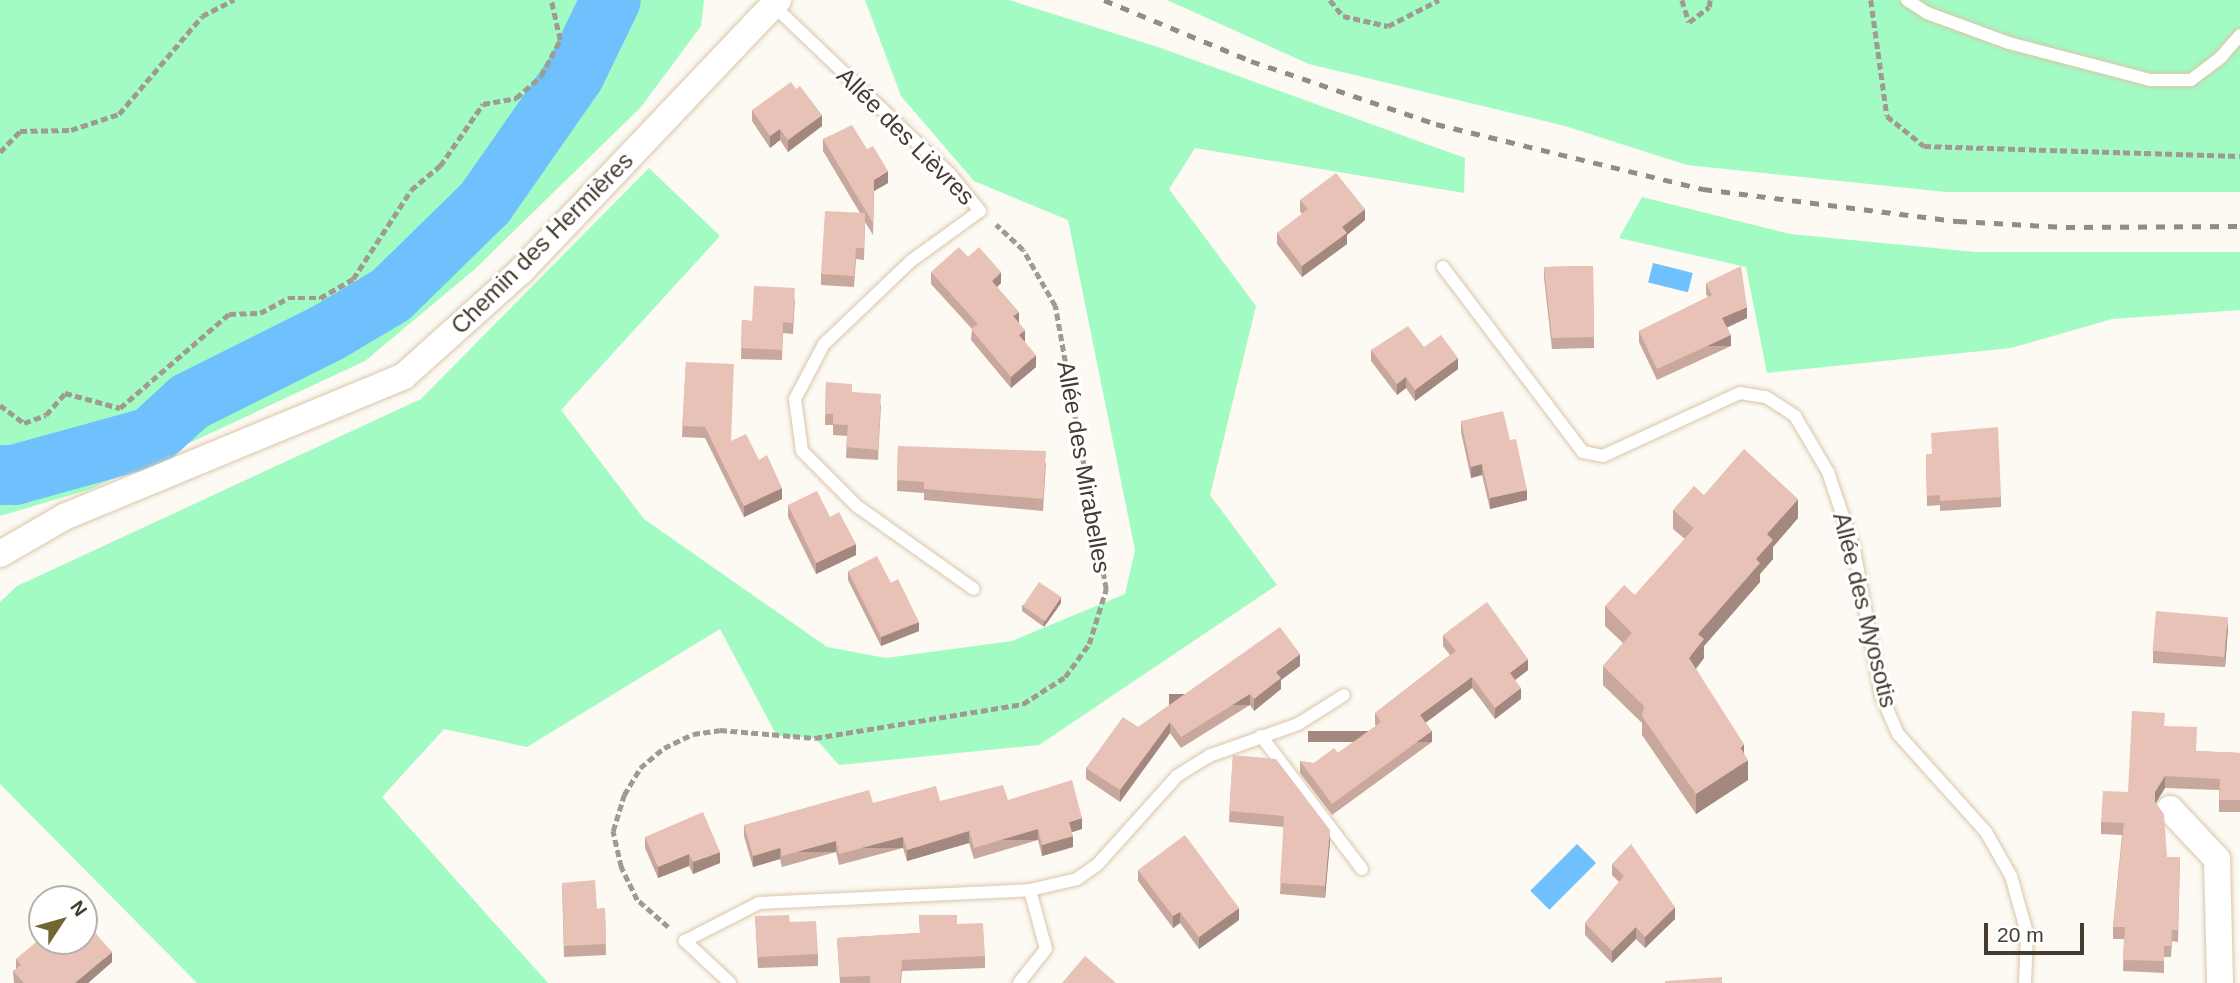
<!DOCTYPE html>
<meta charset="utf-8">
<style>
body{margin:0}
#map{position:relative;width:2240px;height:983px;overflow:hidden;background:#fdf9f3;font-family:Helvetica,sans-serif}
div>[style]{position:absolute}
[style*='--x']{left:calc(var(--x)*1px);top:calc(var(--y)*1px);width:calc(var(--w)*1px);rotate:calc(var(--a)*1deg)}
.green>*{inset:0;background:#a1fbc3}
.water>*{inset:0;background:#6ec1fd;transform-origin:0 0}
.river>*{height:60px;margin:-30px;padding:0 30px;transform-origin:30px;border-radius:30px;background:#6ec1fd}
.path>*{height:4.5px;margin-top:-2.25px;transform-origin:0;background:repeating-linear-gradient(90deg,#a09b91 0 7px,transparent 0 10.5px)}
.roads{filter:drop-shadow(0 0 2px #d9c6a7) drop-shadow(0 0 2px #d9c6a7)}
.service>*{height:12px;margin:-6px;padding:0 6px;transform-origin:6px;border-radius:6px;background:#fff}
.minor>*{height:26px;margin:-13px;padding:0 13px;transform-origin:13px;border-radius:13px;background:#fff}
.rail>*{height:5px;margin-top:-2.5px;transform-origin:0;background:repeating-linear-gradient(90deg,#928d83 0 9px,transparent 0 18px)}
.wall>*{inset:0;background:#c8a79d}
.shaded-wall>*{inset:0;background:#a38880;transform-origin:0 0}
.building>*{inset:0;background:#e9c2b7;transform-origin:0 0}
span{translate:-50% -50%;white-space:nowrap;text-align:center;line-height:1.15;-webkit-text-stroke:6px #fff;paint-order:stroke}
.street-label{font-size:24px;color:#433c2f}
.north{position:absolute;left:28px;top:885px;width:70px;height:70px;box-sizing:border-box;background:#fff;border:2px solid #b4b1ac;border-radius:50%;rotate:54deg;font-size:19px;font-weight:700;line-height:28px;text-align:center;color:#433c2f}
.north::after{content:'';display:block;margin:auto;width:24px;height:32px;background:#716632;clip-path:polygon(50% 0,100% 100%,50% 72%,0 100%)}
.scale{position:absolute;left:1984px;top:923px;width:100px;height:32px;box-sizing:border-box;border:4px solid #433c2f;border-top:0;padding-left:9px;font-size:21px;line-height:24px;white-space:nowrap;color:#433c2f;-webkit-text-stroke:5px #fff;paint-order:stroke}
</style>
<div id="map">
<div class="green">
<i style="clip-path:polygon(0 0,704px 0,701px 26px,641px 107px,475px 269px,365px 361px,91px 489px,0 516px)"></i>
<i style="clip-path:polygon(865px 0,1009px 0,1158px 47px,1465px 158px,1464px 193px,1195px 148px,1169px 189px,1256px 306px,1210px 495px,1277px 585px,1039px 745px,839px 765px,815px 738px,777px 736px,720px 629px,527px 747px,444px 729px,382px 797px,548px 983px,197px 983px,0 784px,0 602px,17px 586px,421px 399px,649px 168px,720px 236px,561px 410px,644px 519px,827px 647px,886px 658px,1012px 641px,1125px 594px,1135px 550px,1068px 220px,974px 181px,901px 96px)"></i>
<i style="clip-path:polygon(1167px 0,2240px 0,2240px 192px,1946px 192px,1687px 165px,1565px 126px,1309px 64px)"></i>
<i style="clip-path:polygon(1642px 197px,1790px 234px,1975px 252px,2240px 252px,2240px 310px,2112px 319px,2011px 348px,1767px 373px,1746px 267px,1619px 238px)"></i>
</div>
<div class="water">
<i style="left:1653px;top:263px;width:41px;height:20px;rotate:14deg"></i>
<i style="left:1577px;top:844px;width:27px;height:66px;rotate:45deg"></i>
</div>
<div class="river">
<i style="--x:0;--y:475;--w:14;--a:0"></i>
<i style="--x:14;--y:475;--w:142;--a:-15.5"></i>
<i style="--x:151;--y:437;--w:52;--a:-42.6"></i>
<i style="--x:189;--y:402;--w:157;--a:-26.6"></i>
<i style="--x:329;--y:332;--w:72;--a:-30.8"></i>
<i style="--x:391;--y:295;--w:132;--a:-44.4"></i>
<i style="--x:485;--y:203;--w:157;--a:-55.1"></i>
<i style="--x:575;--y:74;--w:82;--a:-64.1"></i>
</div>
<div class="path">
<i style="--x:1330;--y:0;--w:21;--a:51"></i>
<i style="--x:1343;--y:16;--w:46;--a:12.5"></i>
<i style="--x:1388;--y:26;--w:57;--a:-27"></i>
<i style="--x:1682;--y:0;--w:23;--a:72"></i>
<i style="--x:1689;--y:22;--w:25;--a:-37"></i>
<i style="--x:1709;--y:7;--w:7;--a:-82"></i>
<i style="--x:1871;--y:0;--w:117;--a:82.1"></i>
<i style="--x:1887;--y:116;--w:48;--a:39"></i>
<i style="--x:1924;--y:146;--w:316;--a:1.8"></i>
<i style="--x:0;--y:152;--w:29;--a:-46"></i>
<i style="--x:20;--y:131;--w:51;--a:-1.1"></i>
<i style="--x:71;--y:130;--w:51;--a:-18.4"></i>
<i style="--x:119;--y:114;--w:128;--a:-49.7"></i>
<i style="--x:202;--y:16;--w:36;--a:-27"></i>
<i style="--x:0;--y:405;--w:30;--a:37"></i>
<i style="--x:24;--y:423;--w:23;--a:-20"></i>
<i style="--x:46;--y:415;--w:29;--a:-49"></i>
<i style="--x:65;--y:393;--w:57;--a:15.3"></i>
<i style="--x:120;--y:408;--w:144;--a:-40.8"></i>
<i style="--x:229;--y:314;--w:31;--a:-2"></i>
<i style="--x:260;--y:313;--w:32;--a:-28"></i>
<i style="--x:288;--y:298;--w:32;--a:0"></i>
<i style="--x:320;--y:298;--w:38;--a:-30"></i>
<i style="--x:353;--y:279;--w:106;--a:-56.9"></i>
<i style="--x:411;--y:190;--w:38;--a:-40"></i>
<i style="--x:440;--y:166;--w:75;--a:-55.3"></i>
<i style="--x:483;--y:104;--w:34;--a:-10"></i>
<i style="--x:516;--y:98;--w:33;--a:-41"></i>
<i style="--x:541;--y:76;--w:41;--a:-62.2"></i>
<i style="--x:560;--y:40;--w:41;--a:-102.7"></i>
<i style="--x:668;--y:927;--w:41;--a:-138.9"></i>
<i style="--x:637;--y:900;--w:37;--a:-116"></i>
<i style="--x:621;--y:867;--w:37;--a:-103"></i>
<i style="--x:613;--y:831;--w:38;--a:-73"></i>
<i style="--x:624;--y:795;--w:31;--a:-59"></i>
<i style="--x:640;--y:768;--w:31;--a:-40"></i>
<i style="--x:664;--y:748;--w:32;--a:-26"></i>
<i style="--x:693;--y:734;--w:27;--a:-8"></i>
<i style="--x:720;--y:730;--w:95;--a:4.8"></i>
<i style="--x:815;--y:738;--w:211;--a:-9.3"></i>
<i style="--x:1023;--y:704;--w:50;--a:-32.7"></i>
<i style="--x:1065;--y:677;--w:41;--a:-54"></i>
<i style="--x:1089;--y:644;--w:58;--a:-72.8"></i>
<i style="--x:1106;--y:589;--w:288;--a:-100.2"></i>
<i style="--x:1055;--y:306;--w:64;--a:-119.7"></i>
<i style="--x:1023;--y:250;--w:37;--a:-137"></i>
</div>
<div class="roads">
<div class="service">
<i style="--x:1907;--y:0;--w:24;--a:33"></i>
<i style="--x:1927;--y:13;--w:87;--a:20.1"></i>
<i style="--x:2009;--y:43;--w:146;--a:14.7"></i>
<i style="--x:2150;--y:80;--w:41;--a:0"></i>
<i style="--x:2191;--y:80;--w:38;--a:-37"></i>
<i style="--x:2221;--y:57;--w:29;--a:-49"></i>
<i style="--x:774;--y:6;--w:242;--a:43.7"></i>
<i style="--x:949;--y:173;--w:49;--a:50.8"></i>
<i style="--x:980;--y:211;--w:85;--a:144.1"></i>
<i style="--x:911;--y:261;--w:120;--a:136.3"></i>
<i style="--x:824;--y:344;--w:62;--a:117.8"></i>
<i style="--x:795;--y:399;--w:52;--a:82.3"></i>
<i style="--x:802;--y:451;--w:78;--a:45"></i>
<i style="--x:857;--y:506;--w:143;--a:35.4"></i>
<i style="--x:1443;--y:267;--w:232;--a:52.9"></i>
<i style="--x:1583;--y:452;--w:20;--a:11"></i>
<i style="--x:1603;--y:456;--w:151;--a:-24.7"></i>
<i style="--x:1740;--y:393;--w:26;--a:9"></i>
<i style="--x:1766;--y:397;--w:35;--a:33"></i>
<i style="--x:1795;--y:416;--w:65;--a:59.5"></i>
<i style="--x:1828;--y:472;--w:81;--a:71.3"></i>
<i style="--x:1854;--y:549;--w:148;--a:79.5"></i>
<i style="--x:1881;--y:695;--w:43;--a:66.4"></i>
<i style="--x:1898;--y:734;--w:132;--a:48.1"></i>
<i style="--x:1986;--y:832;--w:51;--a:60.4"></i>
<i style="--x:2011;--y:876;--w:59;--a:74.3"></i>
<i style="--x:2027;--y:933;--w:50;--a:92.3"></i>
<i style="--x:1261;--y:736;--w:167;--a:52.8"></i>
<i style="--x:730;--y:983;--w:62;--a:-137"></i>
<i style="--x:685;--y:941;--w:83;--a:-27.2"></i>
<i style="--x:759;--y:903;--w:271;--a:-2.7"></i>
<i style="--x:1030;--y:890;--w:48;--a:-13.2"></i>
<i style="--x:1077;--y:879;--w:24;--a:-35"></i>
<i style="--x:1097;--y:865;--w:120;--a:-48"></i>
<i style="--x:1177;--y:776;--w:38;--a:-32"></i>
<i style="--x:1209;--y:756;--w:95;--a:-19.8"></i>
<i style="--x:1298;--y:724;--w:54;--a:-32.2"></i>
<i style="--x:1019;--y:983;--w:43;--a:-51.5"></i>
<i style="--x:1046;--y:949;--w:61;--a:-105.2"></i>
</div>
<div class="minor">
<i style="--x:0;--y:554;--w:74;--a:-30"></i>
<i style="--x:64;--y:517;--w:368;--a:-22.5"></i>
<i style="--x:404;--y:376;--w:156;--a:-41.9"></i>
<i style="--x:520;--y:272;--w:375;--a:-46.5"></i>
<i style="--x:2170;--y:809;--w:69;--a:46.8"></i>
<i style="--x:2217;--y:859;--w:124;--a:88.6"></i>
</div>
</div>
<div class="rail">
<i style="--x:1104;--y:0;--w:159;--a:22.5"></i>
<i style="--x:1251;--y:61;--w:195;--a:18.8"></i>
<i style="--x:1436;--y:124;--w:275;--a:13.7"></i>
<i style="--x:1703;--y:189;--w:257;--a:7.2"></i>
<i style="--x:1958;--y:221;--w:108;--a:3.2"></i>
<i style="--x:2066;--y:227;--w:174;--a:-0.3"></i>
</div>
<div class="wall">
<i style="clip-path:polygon(752px 110px,822px 126px,788px 152px,780px 140px,770px 148px,752px 121px)"></i>
<i style="clip-path:polygon(823px 139px,888px 183px,874px 191px,873px 235px,865px 222px,864px 260px,856px 259px,854px 287px,821px 285px,821px 274px,860px 213px,823px 151px)"></i>
<i style="clip-path:polygon(1300px 200px,1365px 220px,1347px 235px,1347px 244px,1302px 277px,1277px 244px,1277px 233px,1302px 214px,1300px 211px)"></i>
<i style="clip-path:polygon(968px 257px,1001px 283px,997px 287px,1019px 323px,1025px 342px,1036px 367px,1011px 388px,971px 340px,972px 329px,931px 284px,931px 272px)"></i>
<i style="clip-path:polygon(1593px 266px,1594px 348px,1552px 349px,1544px 278px,1544px 267px)"></i>
<i style="clip-path:polygon(1706px 283px,1747px 318px,1727px 327px,1731px 346px,1657px 380px,1639px 342px,1639px 331px,1708px 297px,1706px 294px)"></i>
<i style="clip-path:polygon(795px 299px,793px 334px,783px 333px,782px 360px,741px 359px,742px 320px,752px 321px)"></i>
<i style="clip-path:polygon(1424px 347px,1458px 369px,1415px 401px,1406px 388px,1397px 395px,1371px 361px,1371px 350px)"></i>
<i style="clip-path:polygon(686px 362px,731px 441px,759px 460px,782px 499px,744px 517px,705px 438px,682px 437px)"></i>
<i style="clip-path:polygon(826px 382px,881px 405px,878px 460px,846px 458px,847px 436px,833px 435px,833px 425px,825px 425px)"></i>
<i style="clip-path:polygon(1461px 421px,1510px 440px,1527px 500px,1490px 509px,1482px 475px,1471px 478px,1461px 432px)"></i>
<i style="clip-path:polygon(898px 446px,1046px 463px,1043px 511px,924px 500px,924px 493px,897px 491px)"></i>
<i style="clip-path:polygon(1926px 454px,2001px 497px,2001px 507px,1940px 511px,1940px 505px,1927px 506px)"></i>
<i style="clip-path:polygon(788px 505px,830px 517px,856px 555px,816px 574px,788px 517px)"></i>
<i style="clip-path:polygon(1673px 510px,1798px 518px,1773px 547px,1773px 559px,1760px 574px,1760px 582px,1704px 646px,1704px 658px,1696px 669px,1744px 754px,1748px 780px,1696px 814px,1642px 735px,1642px 723px,1603px 685px,1603px 666px,1623px 643px,1605px 626px,1605px 606px,1635px 595px,1685px 539px,1673px 529px)"></i>
<i style="clip-path:polygon(848px 571px,891px 583px,919px 631px,881px 646px,848px 580px)"></i>
<i style="clip-path:polygon(1061px 603px,1044px 627px,1022px 611px,1022px 605px)"></i>
<i style="clip-path:polygon(2228px 628px,2225px 667px,2153px 663px,2153px 651px)"></i>
<i style="clip-path:polygon(1443px 635px,1528px 670px,1515px 680px,1521px 699px,1495px 719px,1472px 688px,1425px 723px,1432px 742px,1332px 815px,1300px 773px,1300px 761px,1314px 763px,1338px 753px,1376px 726px,1375px 724px,1375px 713px,1450px 655px,1443px 646px)"></i>
<i style="clip-path:polygon(1300px 666px,1281px 680px,1281px 689px,1254px 711px,1250px 705px,1181px 748px,1170px 733px,1120px 802px,1086px 779px,1086px 768px,1138px 727px)"></i>
<i style="clip-path:polygon(2165px 726px,2197px 751px,2240px 753px,2240px 812px,2219px 812px,2219px 790px,2165px 788px,2156px 803px,2167px 857px,2180px 857px,2178px 942px,2172px 941px,2171px 957px,2164px 957px,2164px 973px,2123px 971px,2124px 939px,2113px 939px,2113px 927px,2122px 835px,2101px 834px,2101px 822px,2128px 792px)"></i>
<i style="clip-path:polygon(1233px 755px,1330px 841px,1325px 898px,1280px 894px,1284px 827px,1229px 822px)"></i>
<i style="clip-path:polygon(1008px 800px,1082px 829px,1072px 832px,1073px 847px,1042px 856px,1038px 840px,974px 859px,969px 843px,907px 861px,903px 848px,839px 865px,836px 852px,782px 867px,780px 859px,753px 867px,744px 836px,744px 825px,873px 803px)"></i>
<i style="clip-path:polygon(645px 837px,720px 863px,693px 874px,689px 866px,658px 878px,645px 848px)"></i>
<i style="clip-path:polygon(1612px 864px,1675px 919px,1645px 948px,1636px 939px,1612px 963px,1585px 935px,1585px 923px,1619px 882px,1612px 875px)"></i>
<i style="clip-path:polygon(1138px 870px,1239px 920px,1199px 949px,1180px 923px,1173px 928px,1138px 881px)"></i>
<i style="clip-path:polygon(562px 883px,597px 909px,605px 908px,606px 955px,564px 957px)"></i>
<i style="clip-path:polygon(919px 915px,957px 924px,985px 956px,985px 968px,902px 971px,901px 983px,840px 983px,837px 938px,920px 933px)"></i>
<i style="clip-path:polygon(755px 916px,790px 922px,818px 954px,818px 966px,758px 968px)"></i>
<i style="clip-path:polygon(42px 941px,112px 962px,88px 983px,14px 983px,13px 971px,16px 969px,16px 959px)"></i>
</div>
<div class="shaded-wall">
<i style="clip-path:polygon(822px 115px,822px 126px,788px 152px,788px 140px)"></i>
<i style="clip-path:polygon(780px 129px,780px 140px,770px 148px,770px 136px)"></i>
<i style="clip-path:polygon(888px 171px,888px 183px,874px 191px,873px 235px,874px 180px)"></i>
<i style="clip-path:polygon(1365px 209px,1365px 220px,1347px 235px,1347px 244px,1302px 277px,1302px 266px,1342px 227px)"></i>
<i style="clip-path:polygon(1001px 272px,1001px 283px,992px 292px,992px 281px)"></i>
<i style="clip-path:polygon(1747px 307px,1747px 318px,1722px 330px,1722px 318px)"></i>
<i style="clip-path:polygon(1019px 312px,1019px 323px,1013px 316px)"></i>
<i style="clip-path:polygon(1025px 330px,1025px 341px,1019px 346px,1019px 335px)"></i>
<i style="left:1731px;top:335px;width:11px;height:81px;rotate:90deg"></i>
<i style="clip-path:polygon(1036px 355px,1036px 367px,1011px 388px,1011px 377px)"></i>
<i style="clip-path:polygon(1458px 358px,1458px 369px,1415px 401px,1415px 390px)"></i>
<i style="clip-path:polygon(1406px 377px,1406px 388px,1397px 395px,1397px 384px)"></i>
<i style="clip-path:polygon(1482px 464px,1482px 475px,1471px 478px,1471px 467px)"></i>
<i style="clip-path:polygon(782px 488px,782px 499px,744px 517px,744px 506px)"></i>
<i style="clip-path:polygon(1527px 490px,1527px 500px,1490px 509px,1490px 498px)"></i>
<i style="clip-path:polygon(1798px 499px,1798px 518px,1773px 547px,1773px 559px,1760px 574px,1760px 582px,1704px 646px,1704px 658px,1689px 677px,1689px 658px,1698px 634px,1756px 559px,1767px 534px)"></i>
<i style="clip-path:polygon(856px 544px,856px 555px,816px 574px,816px 563px)"></i>
<i style="clip-path:polygon(1061px 597px,1061px 603px,1044px 627px,1044px 621px)"></i>
<i style="clip-path:polygon(2228px 617px,2228px 628px,2225px 667px,2225px 656px)"></i>
<i style="clip-path:polygon(919px 622px,919px 631px,881px 646px,881px 637px)"></i>
<i style="clip-path:polygon(1300px 654px,1300px 666px,1281px 680px,1281px 689px,1254px 711px,1254px 699px,1276px 672px)"></i>
<i style="clip-path:polygon(1528px 659px,1528px 670px,1510px 684px,1510px 673px)"></i>
<i style="clip-path:polygon(1472px 677px,1472px 688px,1420px 727px,1420px 715px)"></i>
<i style="clip-path:polygon(1521px 688px,1521px 699px,1495px 719px,1495px 708px)"></i>
<i style="left:1250px;top:694px;width:11px;height:81px;rotate:90deg"></i>
<i style="clip-path:polygon(1170px 722px,1170px 733px,1120px 802px,1120px 790px)"></i>
<i style="left:1432px;top:731px;width:11px;height:124px;rotate:90deg"></i>
<i style="clip-path:polygon(1744px 744px,1744px 763px,1748px 760px,1748px 780px,1696px 814px,1696px 794px)"></i>
<i style="clip-path:polygon(2165px 776px,2165px 788px,2155px 804px,2155px 792px)"></i>
<i style="clip-path:polygon(1082px 818px,1082px 829px,1069px 833px,1069px 822px)"></i>
<i style="left:1038px;top:829px;width:11px;height:67px;rotate:90deg"></i>
<i style="clip-path:polygon(1330px 830px,1330px 841px,1325px 898px,1325px 886px)"></i>
<i style="clip-path:polygon(969px 831px,969px 843px,907px 861px,907px 850px)"></i>
<i style="clip-path:polygon(1073px 836px,1073px 847px,1042px 856px,1042px 845px)"></i>
<i style="left:903px;top:837px;width:11px;height:66px;rotate:90deg"></i>
<i style="left:836px;top:841px;width:11px;height:56px;rotate:90deg"></i>
<i style="clip-path:polygon(780px 848px,780px 859px,753px 867px,753px 856px)"></i>
<i style="clip-path:polygon(720px 852px,720px 863px,693px 874px,693px 862px)"></i>
<i style="clip-path:polygon(689px 854px,689px 866px,658px 878px,658px 867px)"></i>
<i style="clip-path:polygon(1675px 907px,1675px 919px,1645px 948px,1645px 937px)"></i>
<i style="clip-path:polygon(1239px 908px,1239px 920px,1199px 949px,1199px 937px)"></i>
<i style="clip-path:polygon(1180px 912px,1180px 923px,1173px 928px,1173px 916px)"></i>
<i style="clip-path:polygon(1636px 927px,1636px 939px,1612px 963px,1612px 951px)"></i>
<i style="clip-path:polygon(112px 952px,112px 962px,88px 983px,75px 983px)"></i>
</div>
<div class="building">
<i style="clip-path:polygon(791px 82px,796px 89px,800px 86px,822px 115px,788px 140px,780px 129px,770px 136px,752px 110px)"></i>
<i style="clip-path:polygon(852px 125px,867px 149px,873px 146px,888px 171px,874px 180px,873px 223px,823px 139px)"></i>
<i style="clip-path:polygon(1336px 173px,1365px 209px,1342px 227px,1347px 233px,1302px 266px,1277px 233px,1308px 209px,1300px 200px)"></i>
<i style="clip-path:polygon(825px 211px,865px 213px,864px 248px,856px 248px,854px 276px,821px 274px)"></i>
<i style="clip-path:polygon(959px 247px,968px 257px,979px 247px,1001px 272px,992px 281px,1019px 312px,1013px 316px,1025px 330px,1019px 335px,1036px 355px,1011px 377px,971px 329px,978px 324px,931px 272px)"></i>
<i style="clip-path:polygon(1593px 266px,1594px 337px,1552px 338px,1544px 267px)"></i>
<i style="clip-path:polygon(1741px 266px,1747px 307px,1722px 318px,1731px 335px,1657px 369px,1639px 331px,1712px 295px,1706px 283px)"></i>
<i style="clip-path:polygon(754px 286px,795px 288px,793px 323px,783px 322px,782px 350px,741px 348px,742px 320px,752px 321px)"></i>
<i style="clip-path:polygon(1408px 326px,1424px 347px,1441px 335px,1458px 358px,1415px 390px,1406px 377px,1397px 384px,1371px 350px)"></i>
<i style="clip-path:polygon(686px 362px,734px 364px,731px 441px,746px 434px,759px 460px,767px 455px,782px 488px,744px 506px,705px 427px,682px 426px)"></i>
<i style="clip-path:polygon(826px 382px,852px 384px,852px 392px,881px 394px,878px 450px,846px 447px,848px 425px,833px 424px,833px 414px,825px 414px)"></i>
<i style="clip-path:polygon(1503px 411px,1510px 440px,1516px 439px,1527px 490px,1490px 498px,1482px 464px,1471px 467px,1461px 421px)"></i>
<i style="clip-path:polygon(1998px 427px,2001px 497px,1940px 501px,1940px 495px,1927px 496px,1926px 454px,1932px 454px,1931px 433px)"></i>
<i style="clip-path:polygon(898px 446px,1046px 451px,1043px 499px,924px 489px,924px 482px,897px 480px)"></i>
<i style="clip-path:polygon(1744px 449px,1798px 499px,1767px 534px,1773px 540px,1756px 559px,1760px 563px,1698px 634px,1704px 639px,1689px 658px,1744px 744px,1740px 747px,1748px 760px,1696px 794px,1642px 716px,1644px 706px,1603px 666px,1632px 633px,1605px 606px,1624px 585px,1635px 595px,1694px 528px,1673px 510px,1694px 486px,1704px 495px)"></i>
<i style="clip-path:polygon(817px 491px,830px 517px,839px 512px,856px 544px,816px 563px,788px 505px)"></i>
<i style="clip-path:polygon(877px 556px,891px 583px,898px 579px,919px 622px,881px 637px,848px 571px)"></i>
<i style="left:1039px;top:582px;width:27px;height:29px;rotate:34deg"></i>
<i style="clip-path:polygon(1487px 602px,1528px 659px,1510px 673px,1521px 688px,1495px 708px,1472px 677px,1420px 715px,1432px 731px,1332px 804px,1300px 761px,1314px 763px,1334px 748px,1338px 753px,1381px 722px,1375px 713px,1456px 651px,1443px 635px)"></i>
<i style="left:2156px;top:611px;width:72px;height:40px;rotate:5deg"></i>
<i style="clip-path:polygon(1280px 627px,1300px 654px,1276px 672px,1281px 678px,1254px 699px,1250px 694px,1181px 737px,1170px 722px,1120px 790px,1086px 768px,1123px 717px,1138px 727px)"></i>
<i style="clip-path:polygon(2132px 711px,2165px 713px,2164px 726px,2197px 727px,2196px 751px,2240px 753px,2240px 800px,2219px 800px,2220px 779px,2165px 776px,2155px 792px,2155px 802px,2164px 814px,2167px 857px,2180px 857px,2178px 930px,2172px 930px,2171px 946px,2164px 946px,2164px 961px,2123px 960px,2125px 927px,2113px 927px,2124px 823px,2101px 822px,2103px 791px,2128px 792px)"></i>
<i style="clip-path:polygon(1233px 755px,1276px 759px,1330px 830px,1325px 886px,1280px 883px,1284px 816px,1229px 811px)"></i>
<i style="clip-path:polygon(1072px 780px,1082px 818px,1069px 822px,1073px 836px,1042px 845px,1038px 829px,974px 848px,969px 831px,907px 850px,903px 837px,839px 854px,836px 841px,782px 856px,780px 848px,753px 856px,744px 825px,869px 790px,873px 803px,936px 786px,940px 801px,1003px 785px,1008px 800px)"></i>
<i style="clip-path:polygon(703px 812px,720px 852px,693px 862px,689px 854px,658px 867px,645px 837px)"></i>
<i style="clip-path:polygon(1185px 835px,1239px 908px,1199px 937px,1180px 912px,1173px 916px,1138px 870px)"></i>
<i style="clip-path:polygon(1631px 844px,1675px 907px,1645px 937px,1636px 927px,1612px 951px,1585px 923px,1624px 876px,1612px 864px)"></i>
<i style="clip-path:polygon(595px 880px,597px 909px,605px 908px,606px 944px,564px 946px,562px 883px)"></i>
<i style="clip-path:polygon(789px 915px,790px 922px,816px 921px,818px 954px,758px 957px,755px 916px)"></i>
<i style="clip-path:polygon(919px 915px,957px 915px,957px 924px,983px 923px,985px 956px,902px 960px,900px 983px,870px 983px,870px 976px,840px 977px,837px 938px,920px 933px)"></i>
<i style="clip-path:polygon(84px 920px,112px 952px,75px 983px,24px 983px,13px 971px,21px 965px,16px 959px,42px 937px,42px 941px,50px 942px,84px 941px)"></i>
<i style="clip-path:polygon(1085px 956px,1116px 983px,1062px 983px)"></i>
<i style="clip-path:polygon(1722px 977px,1722px 983px,1665px 983px,1665px 981px)"></i>
</div>
<div class="street-label">
<span style="left:906px;top:136px;rotate:45deg">Allée des Lièvres</span>
<span style="left:542px;top:243px;rotate:-45deg">Chemin des Hermières</span>
<span style="left:1084px;top:467px;rotate:80deg">Allée des Mirabelles</span>
<span style="left:1865px;top:610px;rotate:76deg">Allée des Myosotis</span>
</div>
<div class="north">N</div>
<div class="scale">20 m</div>
</div>
